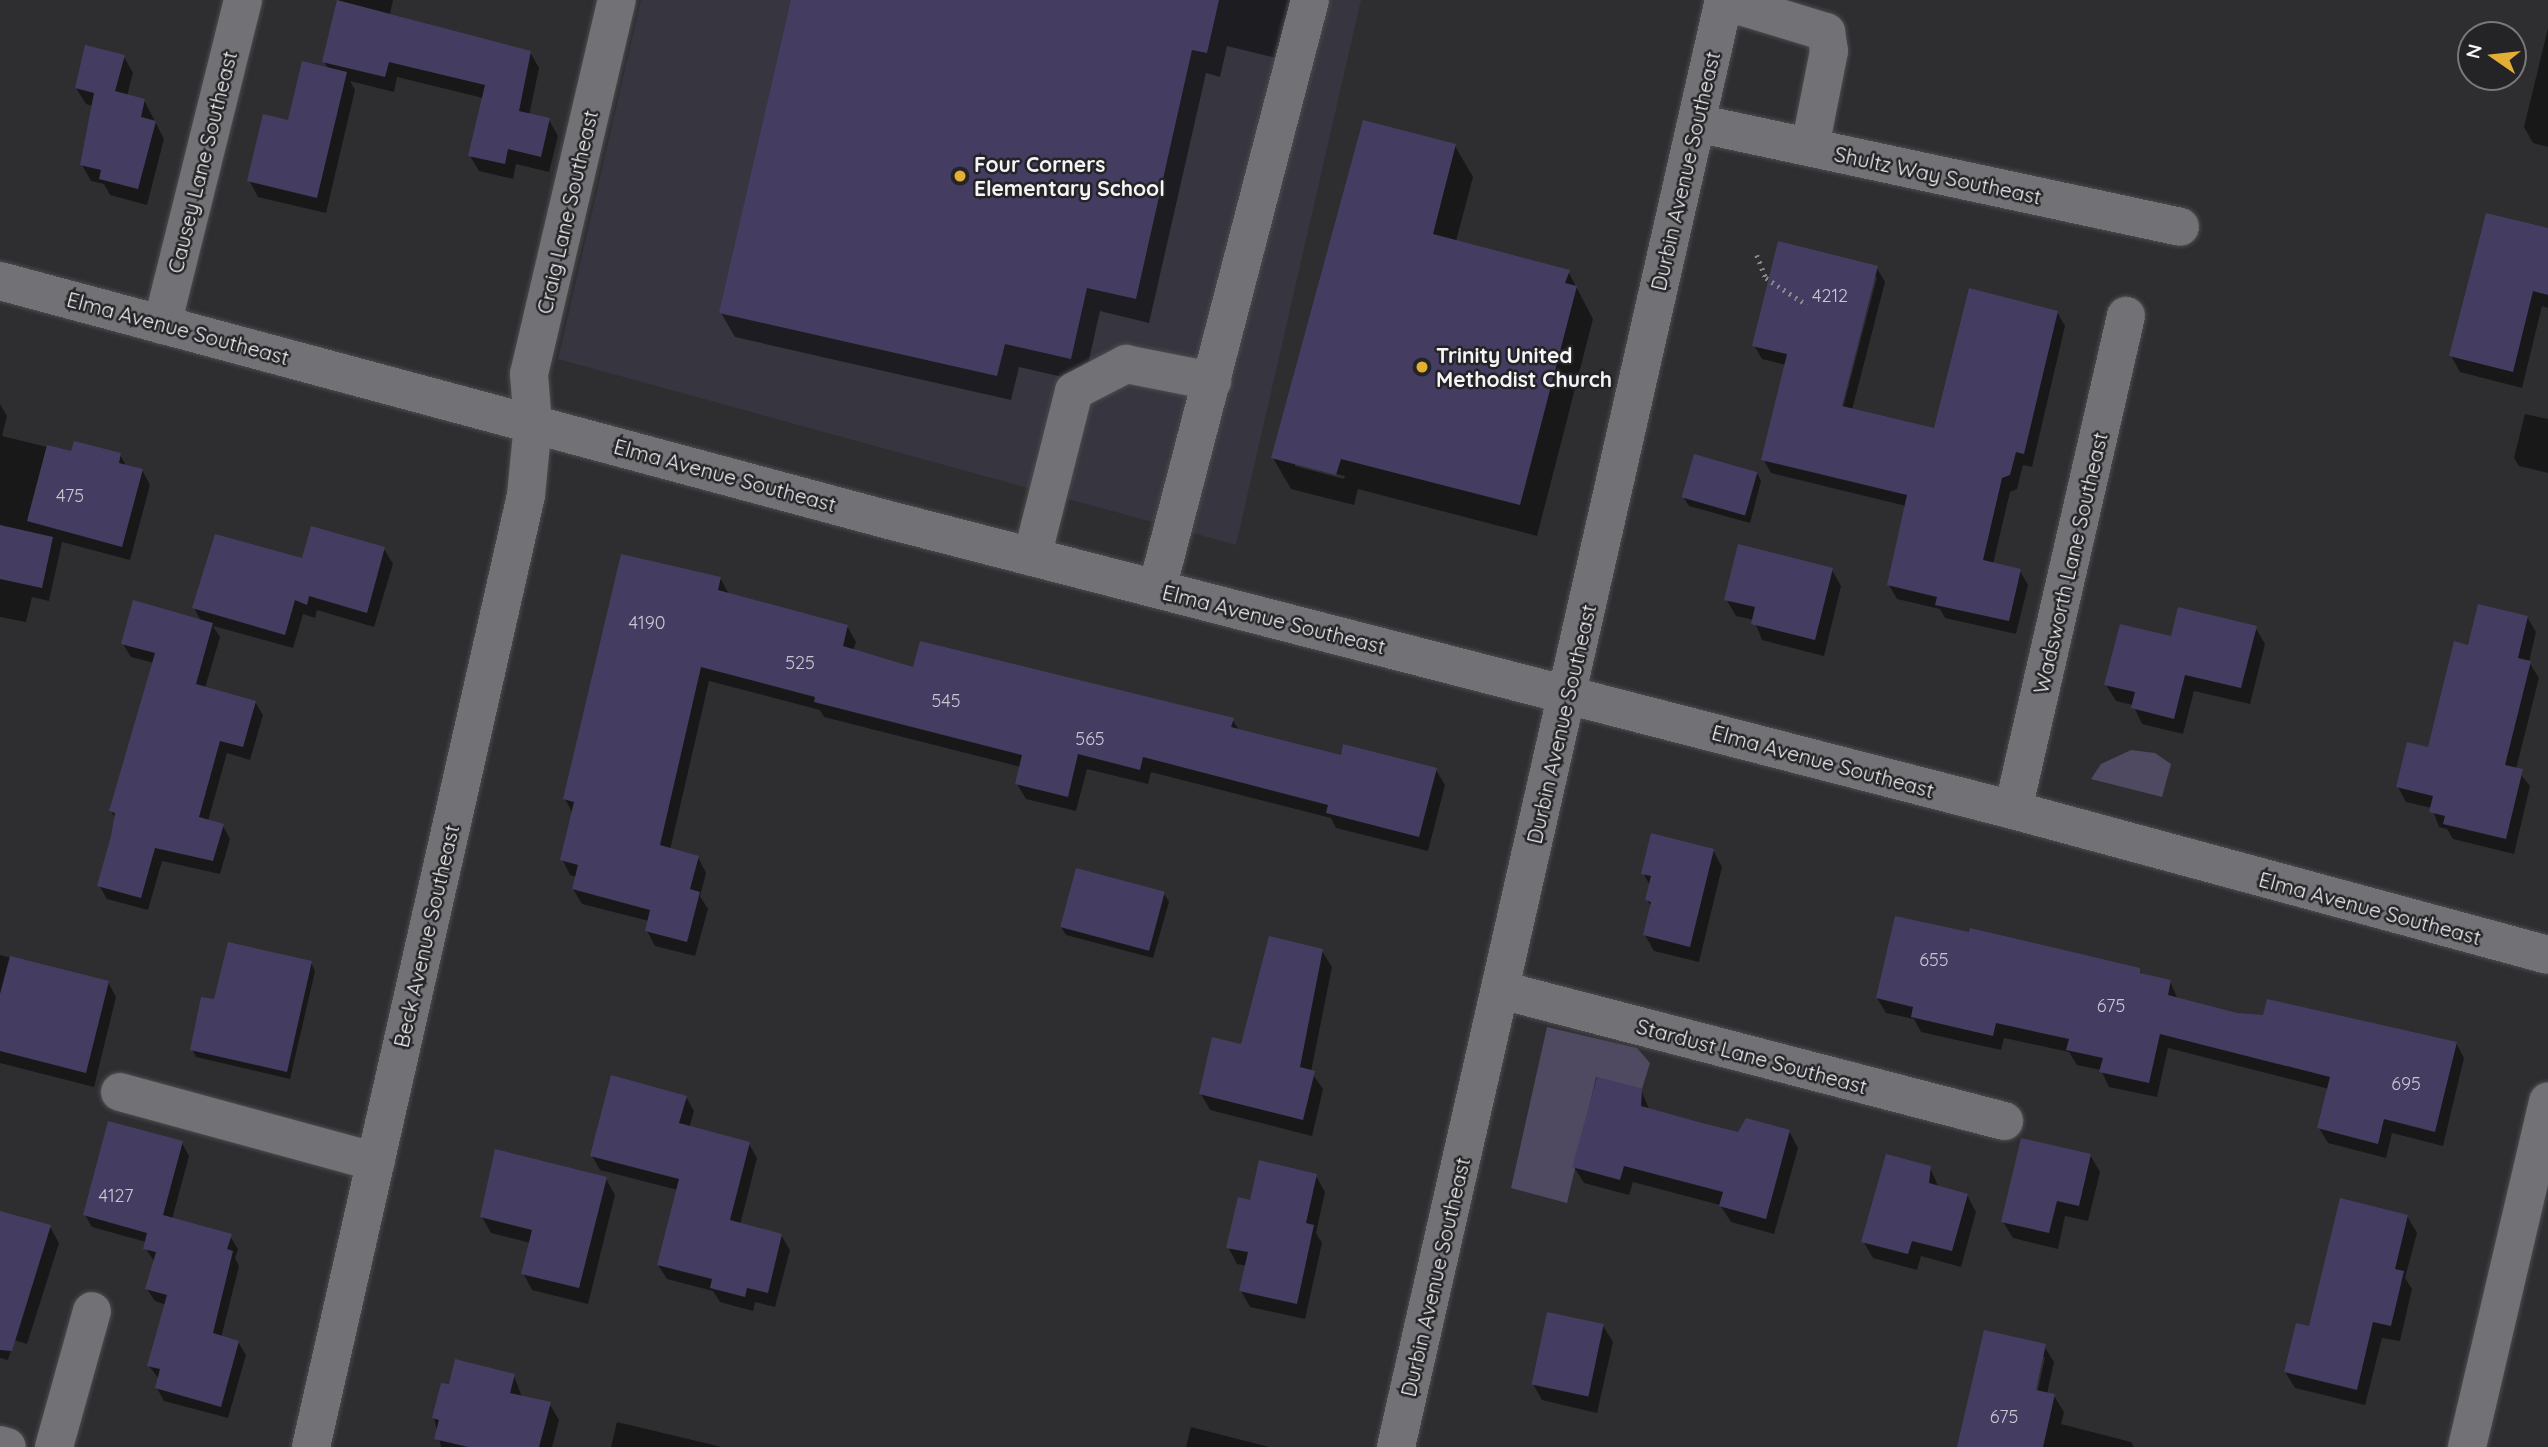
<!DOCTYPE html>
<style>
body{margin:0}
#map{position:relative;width:2548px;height:1447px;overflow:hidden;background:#2e2d30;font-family:Quicksand,sans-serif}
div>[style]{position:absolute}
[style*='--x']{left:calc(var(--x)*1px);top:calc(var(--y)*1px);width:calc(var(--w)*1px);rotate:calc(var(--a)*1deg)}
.built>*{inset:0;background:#37353f}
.green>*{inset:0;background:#4f4a62}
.shadow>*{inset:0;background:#0007}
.building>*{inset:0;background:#453d61;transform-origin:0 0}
.path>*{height:4.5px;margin-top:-2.25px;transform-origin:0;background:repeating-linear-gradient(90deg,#878689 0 2px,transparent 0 7px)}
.roads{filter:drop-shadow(0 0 2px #4c4b4e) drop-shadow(0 0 2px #4c4b4e)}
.minor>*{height:38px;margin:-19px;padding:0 19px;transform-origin:19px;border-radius:19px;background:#727175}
.dots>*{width:19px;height:19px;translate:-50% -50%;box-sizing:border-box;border:4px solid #242326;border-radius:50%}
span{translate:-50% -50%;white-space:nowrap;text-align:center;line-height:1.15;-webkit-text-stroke:5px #242326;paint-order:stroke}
.number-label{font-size:18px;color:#c9c6d2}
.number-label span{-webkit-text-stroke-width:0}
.street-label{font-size:21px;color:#f5f4f7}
.poi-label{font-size:21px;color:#f5f4f7;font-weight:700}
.left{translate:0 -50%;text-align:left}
.north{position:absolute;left:2457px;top:21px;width:70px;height:70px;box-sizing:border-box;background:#242326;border:2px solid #78777a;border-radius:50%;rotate:284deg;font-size:19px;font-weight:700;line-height:28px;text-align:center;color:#f5f4f7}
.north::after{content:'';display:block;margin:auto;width:24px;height:32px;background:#e3ae34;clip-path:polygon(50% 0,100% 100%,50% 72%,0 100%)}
</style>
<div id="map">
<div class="built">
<i style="clip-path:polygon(641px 0,1361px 0,1236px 545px,558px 359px)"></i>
</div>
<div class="green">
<i style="clip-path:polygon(2131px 750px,2155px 753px,2171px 764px,2162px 797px,2091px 779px,2101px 764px)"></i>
<i style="clip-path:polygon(1547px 1027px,1637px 1048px,1650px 1063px,1642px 1089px,1596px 1077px,1567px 1203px,1511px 1188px)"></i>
</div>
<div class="shadow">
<i style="clip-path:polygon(339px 0,393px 0,390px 14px,530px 52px,539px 68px,529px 116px,549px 120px,558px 136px,549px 172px,516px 164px,513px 179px,479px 171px,470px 156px,483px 98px,397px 77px,394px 92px,350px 81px,355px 90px,326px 213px,258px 197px,249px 180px,329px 70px,324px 61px)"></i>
<i style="clip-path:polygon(793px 0,1293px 0,1280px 59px,1227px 46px,1220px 77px,1206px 73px,1149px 323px,1100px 311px,1084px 382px,1019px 367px,1011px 400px,735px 337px,721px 313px)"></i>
<i style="clip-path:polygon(2548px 28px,2548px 147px,2533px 143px,2524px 127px)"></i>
<i style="clip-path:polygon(124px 57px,133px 73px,127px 96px,144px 100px,164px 139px,147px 205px,110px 195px,104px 184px,91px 181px,82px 165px,93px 106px,86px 104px,76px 88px)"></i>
<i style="clip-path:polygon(evenodd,1455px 146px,1473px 177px,1456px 241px,1568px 271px,1593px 319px,1537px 536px,1358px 489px,1354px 505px,1291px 489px,1273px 458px,1455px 146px,1295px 463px,1345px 476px,1344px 479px,1295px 466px,1295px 463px)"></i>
<i style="clip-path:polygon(2548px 230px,2548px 308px,2542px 306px,2522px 388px,2460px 372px,2451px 356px)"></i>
<i style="clip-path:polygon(evenodd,1877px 268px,1885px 282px,1852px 410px,1935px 430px,2057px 312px,2065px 326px,2032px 467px,2023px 465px,2017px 489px,2010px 492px,1993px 564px,2020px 571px,2028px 585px,2016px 634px,1945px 618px,1940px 609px,1897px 599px,1889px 585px,1906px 506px,1771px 473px,1763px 459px,1786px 365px,1762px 359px,1754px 345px,1877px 268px,1873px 277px,1877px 277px,1841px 415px,1838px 414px,1873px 277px)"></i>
<i style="clip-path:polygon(0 404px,7px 416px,2px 436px,72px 453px,120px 455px,127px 467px,142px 470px,150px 485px,130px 560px,62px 542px,49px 601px,32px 597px,26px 622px,0 617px)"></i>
<i style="clip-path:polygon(2525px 414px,2548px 419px,2548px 473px,2519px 466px,2514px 458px)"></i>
<i style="clip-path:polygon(1757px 473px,1761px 481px,1750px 523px,1689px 506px,1684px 498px)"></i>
<i style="clip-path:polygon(384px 549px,393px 564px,374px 627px,317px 610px,315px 618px,303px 614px,293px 648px,213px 626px,220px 637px,205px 688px,255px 702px,263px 715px,250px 760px,227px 753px,208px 821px,223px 826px,230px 839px,220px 874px,162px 861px,148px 910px,107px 899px,99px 885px,116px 819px,111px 811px,154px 663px,131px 657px,123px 644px,201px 621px,194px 608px,303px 560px)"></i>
<i style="clip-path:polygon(1832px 570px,1841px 586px,1824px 656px,1762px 640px,1754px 620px,1736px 616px,1726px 599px)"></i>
<i style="clip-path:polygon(720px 578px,729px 594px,847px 626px,856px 642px,853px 651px,915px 669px,1232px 719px,1239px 730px,1342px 757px,1436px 770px,1445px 785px,1428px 851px,1336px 828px,1331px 818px,1151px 772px,1148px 784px,1087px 769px,1076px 811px,1026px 799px,1017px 784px,1021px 767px,824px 717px,820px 710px,709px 681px,670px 850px,698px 857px,706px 873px,700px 896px,708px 909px,695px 956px,655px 946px,647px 931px,649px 921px,582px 904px,573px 889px,577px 877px,570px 875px,562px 859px,573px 814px,565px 799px)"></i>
<i style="clip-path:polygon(2527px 617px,2536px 632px,2529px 662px,2539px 678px,2516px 769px,2530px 786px,2514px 854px,2453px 839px,2447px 829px,2439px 827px,2432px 808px,2406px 802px,2398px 787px,2429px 749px,2469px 647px)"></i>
<i style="clip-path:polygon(2255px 627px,2265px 644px,2250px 704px,2194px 691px,2183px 734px,2142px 724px,2133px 705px,2116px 701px,2106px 685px,2172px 638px)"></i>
<i style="clip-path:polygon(1713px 850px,1722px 867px,1699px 962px,1654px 951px,1645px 935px,1652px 908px,1647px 900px,1651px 887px,1643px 873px)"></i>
<i style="clip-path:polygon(1164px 894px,1169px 902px,1153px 958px,1066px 935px,1061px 927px)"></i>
<i style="clip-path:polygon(1322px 951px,1332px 967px,1311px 1072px,1323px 1089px,1312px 1136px,1210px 1110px,1201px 1094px)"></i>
<i style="clip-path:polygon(0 955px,108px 982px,116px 997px,94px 1087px,0 1063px)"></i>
<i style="clip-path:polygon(311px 963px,315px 971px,290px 1079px,196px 1057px,192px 1049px,216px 1001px)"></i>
<i style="clip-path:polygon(2139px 970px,2143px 976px,2170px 981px,2178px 1000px,2237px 1014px,2456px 1043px,2464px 1058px,2443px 1146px,2392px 1133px,2386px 1158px,2328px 1143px,2319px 1128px,2329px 1089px,2168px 1048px,2157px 1097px,2109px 1087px,2101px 1070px,2077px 1065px,2069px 1052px,2004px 1038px,2001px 1050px,1921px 1032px,1914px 1019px,1886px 1013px,1877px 998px)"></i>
<i style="clip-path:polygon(1641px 1090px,1650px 1111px,1739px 1134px,1789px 1131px,1798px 1148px,1774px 1234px,1731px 1222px,1720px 1205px,1633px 1182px,1629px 1195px,1584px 1183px,1574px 1167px)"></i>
<i style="clip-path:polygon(686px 1097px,694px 1111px,689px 1128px,749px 1144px,757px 1158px,740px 1225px,781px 1235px,790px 1250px,775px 1307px,755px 1302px,753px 1311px,720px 1302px,713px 1291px,667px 1279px,658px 1265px,678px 1190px,600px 1170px,592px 1156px)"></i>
<i style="clip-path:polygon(182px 1143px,189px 1156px,172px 1219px,230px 1236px,238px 1249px,235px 1258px,239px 1266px,221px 1338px,238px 1342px,246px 1355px,228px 1418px,164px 1401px,157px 1388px,159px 1379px,149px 1366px,166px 1305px,155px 1301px,147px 1289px,155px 1262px,145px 1248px,146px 1242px,92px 1227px,85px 1215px)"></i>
<i style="clip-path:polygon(2090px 1155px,2100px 1172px,2088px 1221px,2065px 1216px,2058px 1249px,2013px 1238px,2003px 1222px)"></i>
<i style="clip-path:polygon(1930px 1168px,1939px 1188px,1967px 1195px,1976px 1212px,1961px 1267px,1921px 1256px,1917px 1270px,1873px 1258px,1863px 1241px)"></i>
<i style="clip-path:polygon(1316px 1176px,1325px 1192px,1316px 1233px,1322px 1243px,1305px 1319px,1250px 1307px,1241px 1291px,1247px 1266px,1237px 1264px,1228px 1247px,1251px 1202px)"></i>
<i style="clip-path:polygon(606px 1179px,615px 1195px,588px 1304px,532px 1290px,523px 1273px,531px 1243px,491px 1233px,482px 1217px)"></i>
<i style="clip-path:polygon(0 1213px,50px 1227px,59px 1243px,27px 1344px,14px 1340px,8px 1360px,0 1358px)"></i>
<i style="clip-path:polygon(2407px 1216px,2417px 1233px,2405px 1278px,2412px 1289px,2400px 1341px,2382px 1338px,2365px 1405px,2295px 1388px,2285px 1372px,2310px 1328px)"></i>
<i style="clip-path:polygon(1603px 1326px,1613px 1342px,1597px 1413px,1542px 1400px,1533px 1384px)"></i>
<i style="clip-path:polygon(evenodd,2044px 1346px,2054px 1362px,2047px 1394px,2054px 1396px,2064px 1412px,2061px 1424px,2131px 1442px,2134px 1447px,1958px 1447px,2044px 1346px,2041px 1357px,2045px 1357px,2036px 1399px,2033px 1398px,2041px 1357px)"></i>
<i style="clip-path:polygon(514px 1376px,522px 1397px,549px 1403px,559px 1420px,552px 1447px,441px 1447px,434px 1418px,450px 1387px)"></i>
<i style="clip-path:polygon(617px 1422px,722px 1447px,611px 1447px)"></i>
<i style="clip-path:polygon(1191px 1427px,1269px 1447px,1186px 1447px)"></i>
</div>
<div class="building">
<i style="clip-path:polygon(337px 0,531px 51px,519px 111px,550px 118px,541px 157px,508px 149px,505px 164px,468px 156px,485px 85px,389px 62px,385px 77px,322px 62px)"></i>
<i style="clip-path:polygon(791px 0,1219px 0,1207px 53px,1192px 50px,1136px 299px,1087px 288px,1071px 359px,1005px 344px,997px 376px,719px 313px)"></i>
<i style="clip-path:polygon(85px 45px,125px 55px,115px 91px,145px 99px,141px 117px,156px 121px,138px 189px,99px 179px,101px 170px,80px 165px,94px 93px,75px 88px)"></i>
<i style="clip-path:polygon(302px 61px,347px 72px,317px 198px,247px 181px,263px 114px,288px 120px)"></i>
<i style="clip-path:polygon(1363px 120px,1456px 144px,1433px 234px,1570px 270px,1565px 283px,1577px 286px,1520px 505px,1341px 459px,1336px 475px,1271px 458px)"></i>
<i style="clip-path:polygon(2486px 213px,2548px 228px,2548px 295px,2533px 291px,2513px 372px,2449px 356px)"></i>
<i style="clip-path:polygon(1778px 241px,1878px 266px,1842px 406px,1934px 428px,1969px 288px,2058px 311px,2024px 454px,2016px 452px,2010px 475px,2002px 478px,1983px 560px,2021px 569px,2009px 621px,1935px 605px,1937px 597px,1887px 585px,1907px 495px,1761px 460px,1787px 354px,1752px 346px)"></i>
<i style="clip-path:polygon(74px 441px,121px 453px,119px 463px,143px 469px,122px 547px,27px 521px,47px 445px,71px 451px)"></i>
<i style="left:1694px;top:454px;width:66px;height:45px;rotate:16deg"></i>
<i style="clip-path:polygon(0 525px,53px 537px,42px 588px,0 579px)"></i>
<i style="clip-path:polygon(311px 526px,385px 547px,367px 613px,309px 596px,307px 605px,295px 600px,285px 635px,192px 608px,215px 534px,302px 558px)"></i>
<i style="clip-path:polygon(1738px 544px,1833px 568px,1815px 640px,1751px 624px,1755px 607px,1724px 600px)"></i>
<i style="clip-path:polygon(621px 554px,721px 577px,718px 590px,848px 625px,843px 646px,913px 667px,920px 641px,1234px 718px,1231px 727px,1341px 755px,1343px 744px,1437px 768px,1419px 837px,1326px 813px,1328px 805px,1143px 757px,1140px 770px,1078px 754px,1068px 797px,1015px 784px,1022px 755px,814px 702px,815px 697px,701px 667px,660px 845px,699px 856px,690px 889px,700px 892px,687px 942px,645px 931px,650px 910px,572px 889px,578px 865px,560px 860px,574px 802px,563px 799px)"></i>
<i style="clip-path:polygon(133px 600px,213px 623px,196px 684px,256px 701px,243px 747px,220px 741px,199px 817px,224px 824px,213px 861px,155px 848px,141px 898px,97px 886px,111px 836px,115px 813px,109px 811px,155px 653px,121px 644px)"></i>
<i style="clip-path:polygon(2478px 604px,2528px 616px,2518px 658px,2531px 661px,2505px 765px,2523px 769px,2506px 839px,2443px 824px,2445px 816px,2429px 812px,2433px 796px,2396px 787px,2407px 742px,2428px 747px,2454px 641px,2468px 645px)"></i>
<i style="clip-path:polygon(2178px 607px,2257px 626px,2241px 688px,2185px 675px,2174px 719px,2131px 708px,2135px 692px,2104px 685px,2120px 624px,2171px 636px)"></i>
<i style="clip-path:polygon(1651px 833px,1714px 849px,1690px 947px,1643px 935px,1651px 902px,1645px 900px,1651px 876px,1641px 874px)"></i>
<i style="left:1076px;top:868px;width:92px;height:61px;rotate:15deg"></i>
<i style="clip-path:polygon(1895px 916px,1969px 932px,1970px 928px,2140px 968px,2140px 973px,2171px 980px,2168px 995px,2237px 1013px,2263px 1015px,2267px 999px,2457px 1042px,2435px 1132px,2384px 1119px,2378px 1144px,2317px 1128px,2330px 1077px,2160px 1034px,2149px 1083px,2099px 1072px,2103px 1058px,2066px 1050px,2069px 1039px,1996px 1023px,1993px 1036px,1911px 1017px,1913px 1007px,1876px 998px)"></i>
<i style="clip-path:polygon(1269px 936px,1323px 949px,1300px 1067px,1315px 1071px,1303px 1120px,1199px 1094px,1212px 1037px,1241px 1044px)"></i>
<i style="clip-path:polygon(228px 942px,312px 961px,287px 1072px,190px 1050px,201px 997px,214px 999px)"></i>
<i style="clip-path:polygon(10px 956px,109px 981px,86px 1073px,0 1051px,0 994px)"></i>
<i style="clip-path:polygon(611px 1075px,687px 1096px,679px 1123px,750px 1142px,730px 1220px,782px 1234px,768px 1293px,747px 1288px,745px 1297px,710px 1288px,712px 1279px,657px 1265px,679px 1179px,590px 1156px)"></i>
<i style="clip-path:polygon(1597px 1077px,1642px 1089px,1641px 1106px,1702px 1123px,1738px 1132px,1746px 1118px,1790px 1130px,1766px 1219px,1719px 1206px,1723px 1192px,1624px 1166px,1620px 1180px,1572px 1167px)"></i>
<i style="clip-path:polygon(108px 1121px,183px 1141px,163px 1215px,232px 1234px,227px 1249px,233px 1251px,213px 1333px,239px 1341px,221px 1407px,155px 1388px,160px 1369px,147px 1366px,167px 1295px,145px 1289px,156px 1252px,143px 1249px,147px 1233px,83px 1215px)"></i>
<i style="clip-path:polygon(2021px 1138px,2091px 1154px,2079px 1206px,2057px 1201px,2049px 1233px,2001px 1222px)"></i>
<i style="clip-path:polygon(495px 1149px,607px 1177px,579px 1288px,521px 1274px,532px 1230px,480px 1217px)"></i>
<i style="clip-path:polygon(1886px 1154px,1931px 1166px,1929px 1183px,1968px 1194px,1952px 1251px,1912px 1241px,1908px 1254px,1861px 1242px)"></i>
<i style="clip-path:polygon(1259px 1160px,1317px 1174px,1306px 1223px,1314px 1225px,1297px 1304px,1239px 1291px,1248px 1252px,1226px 1248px,1238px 1197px,1250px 1200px)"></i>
<i style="clip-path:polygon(2340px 1198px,2408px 1215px,2395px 1269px,2404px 1271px,2391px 1326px,2373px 1322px,2357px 1390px,2284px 1372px,2296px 1323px,2309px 1326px)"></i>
<i style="clip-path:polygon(0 1211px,51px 1225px,12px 1351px,0 1350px)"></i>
<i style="left:1547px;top:1312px;width:58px;height:74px;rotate:12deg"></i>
<i style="clip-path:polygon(1984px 1330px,2046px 1344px,2036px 1390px,2055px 1394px,2043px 1447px,1957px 1447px)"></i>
<i style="clip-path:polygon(455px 1359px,515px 1374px,510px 1393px,551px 1402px,539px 1447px,468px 1447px,434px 1439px,439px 1420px,432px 1418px,441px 1383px,449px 1384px)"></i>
</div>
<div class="path">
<i style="--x:1757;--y:255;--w:25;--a:69"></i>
<i style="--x:1766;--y:278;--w:49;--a:33.4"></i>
</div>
<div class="roads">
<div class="minor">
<i style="--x:1724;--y:1;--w:107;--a:16.9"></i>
<i style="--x:1826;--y:32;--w:19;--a:81"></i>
<i style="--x:1829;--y:51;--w:98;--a:101.2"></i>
<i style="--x:1696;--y:123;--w:495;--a:12.1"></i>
<i style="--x:0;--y:281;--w:921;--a:15.05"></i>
<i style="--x:889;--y:520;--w:1161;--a:14.47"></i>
<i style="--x:2013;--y:810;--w:554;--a:15.16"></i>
<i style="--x:162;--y:325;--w:335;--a:-76"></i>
<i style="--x:1032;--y:557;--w:171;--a:-75.8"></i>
<i style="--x:1074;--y:391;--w:59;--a:-27.4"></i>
<i style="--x:1126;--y:364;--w:88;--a:11.2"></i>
<i style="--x:1157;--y:589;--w:609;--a:-75.44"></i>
<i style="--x:2013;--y:810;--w:507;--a:-77.12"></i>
<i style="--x:1501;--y:990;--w:520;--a:14.6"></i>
<i style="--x:120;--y:1092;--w:265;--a:15.3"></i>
<i style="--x:0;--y:1445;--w:7;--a:16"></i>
<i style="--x:54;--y:1447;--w:141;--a:-74.4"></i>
<i style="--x:311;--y:1447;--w:976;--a:-77.27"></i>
<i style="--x:526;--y:495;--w:71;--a:-84.4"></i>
<i style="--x:533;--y:424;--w:50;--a:-94.6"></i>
<i style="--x:529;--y:374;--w:384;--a:-76.8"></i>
<i style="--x:1396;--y:1447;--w:1484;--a:-77.23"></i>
<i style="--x:2467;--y:1447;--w:355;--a:-76.8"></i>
</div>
</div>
<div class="dots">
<i style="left:960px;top:176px;background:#e3ae34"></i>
<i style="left:1422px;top:367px;background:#e3ae34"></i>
</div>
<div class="number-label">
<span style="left:1830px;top:296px">4212</span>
<span style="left:70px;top:496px">475</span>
<span style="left:647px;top:623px">4190</span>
<span style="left:800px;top:663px">525</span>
<span style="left:946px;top:701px">545</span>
<span style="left:1090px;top:739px">565</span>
<span style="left:1934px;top:960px">655</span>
<span style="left:2111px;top:1006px">675</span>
<span style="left:2406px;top:1084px">695</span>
<span style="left:116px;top:1196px">4127</span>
<span style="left:2004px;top:1417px">675</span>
</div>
<div class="street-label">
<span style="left:202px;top:162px;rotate:-76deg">Causey Lane Southeast</span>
<span style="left:1685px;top:171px;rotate:-77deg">Durbin Avenue Southeast</span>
<span style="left:1938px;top:175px;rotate:12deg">Shultz Way Southeast</span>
<span style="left:567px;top:212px;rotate:-77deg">Craig Lane Southeast</span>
<span style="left:178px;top:328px;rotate:15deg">Elma Avenue Southeast</span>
<span style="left:725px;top:475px;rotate:15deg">Elma Avenue Southeast</span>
<span style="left:2070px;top:563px;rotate:-77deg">Wadsworth Lane Southeast</span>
<span style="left:1274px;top:619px;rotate:14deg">Elma Avenue Southeast</span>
<span style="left:1561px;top:724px;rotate:-77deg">Durbin Avenue Southeast</span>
<span style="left:1823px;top:761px;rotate:15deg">Elma Avenue Southeast</span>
<span style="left:2370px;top:908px;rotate:15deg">Elma Avenue Southeast</span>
<span style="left:426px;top:936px;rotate:-77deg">Beck Avenue Southeast</span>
<span style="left:1752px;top:1056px;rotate:15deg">Stardust Lane Southeast</span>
<span style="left:1435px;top:1277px;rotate:-77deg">Durbin Avenue Southeast</span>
</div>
<div class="poi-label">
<span class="left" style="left:974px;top:176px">Four Corners<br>Elementary School</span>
<span class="left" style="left:1436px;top:367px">Trinity United<br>Methodist Church</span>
</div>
<div class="north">N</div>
</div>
